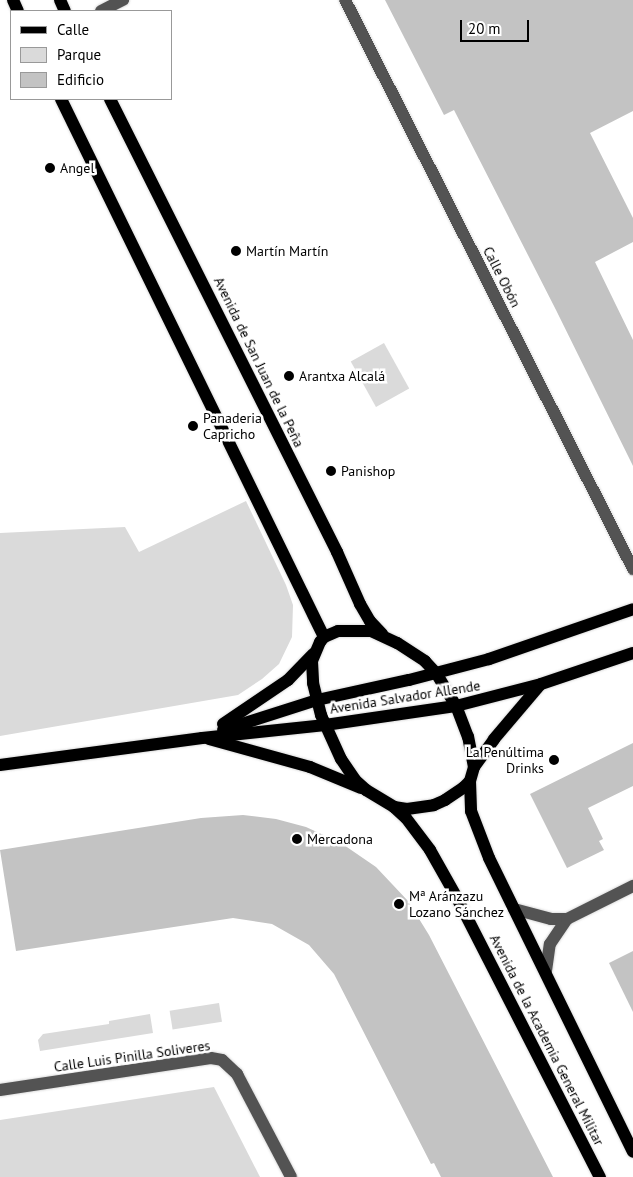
<!DOCTYPE html>
<meta charset="utf-8">
<style>
body{margin:0}
#map{position:relative;width:633px;height:1177px;overflow:hidden;background:#fff;font-family:"PT Sans",sans-serif}
div>[style]{position:absolute}
[style*='--x']{left:calc(var(--x)*1px);top:calc(var(--y)*1px);width:calc(var(--w)*1px);rotate:calc(var(--a)*1deg)}
.green>*{inset:0;background:#dadada;transform-origin:0 0}
.building>*{inset:0;background:#c3c3c3}
.roads{filter:drop-shadow(0 0 1px #dbdbdb) drop-shadow(0 0 1px #dbdbdb)}
.minor>*{height:12px;margin:-6px;padding:0 6px;transform-origin:6px;border-radius:6px;background:#535353}
.major>*{height:12px;margin:-6px;padding:0 6px;transform-origin:6px;border-radius:6px;background:#000}
.dots>*{width:14px;height:14px;translate:-50% -50%;box-sizing:border-box;border:2px solid #fff;border-radius:50%}
span{translate:-50% -50%;white-space:nowrap;text-align:center;line-height:1.15;-webkit-text-stroke:5px #fff;paint-order:stroke}
.poi-label{font-size:14px;color:#000}
.left{translate:0 -50%;text-align:left}
.right{translate:-100% -50%;text-align:right}
.street-label{font-size:14px;color:#000}
.legend{position:absolute;left:10px;top:10px;width:162px;height:90px;box-sizing:border-box;background:#fff;border:1px solid #999;margin:0;padding:6px 9px;list-style:none;font-size:15px;color:#000}
.legend li{display:flex;align-items:center;gap:10px;height:25px}
.legend b{width:25px;border:1px solid #999}
.scale{position:absolute;left:460px;top:20px;width:69px;height:22px;box-sizing:border-box;border:2px solid #000;border-top:0;padding-left:6px;font-size:15px;line-height:18px;white-space:nowrap;color:#000;-webkit-text-stroke:4px #fff;paint-order:stroke}
</style>
<div id="map">
<div class="green">
<i style="left:384px;top:343px;width:52px;height:38px;rotate:61deg"></i>
<i style="clip-path:polygon(246px 501px,286px 585px,293px 605px,292px 637px,279px 664px,262px 679px,238px 695px,0 736px,0 533px,125px 527px,139px 552px)"></i>
<i style="left:219px;top:1003px;width:19px;height:50px;rotate:81deg"></i>
<i style="clip-path:polygon(150px 1014px,153px 1033px,40px 1051px,38px 1040px,43px 1034px,109px 1024px,109px 1021px)"></i>
<i style="clip-path:polygon(214px 1087px,260px 1177px,0 1177px,0 1120px)"></i>
</div>
<div class="building">
<i style="clip-path:polygon(385px 0,633px 0,633px 111px,590px 133px,633px 218px,633px 242px,595px 262px,633px 340px,633px 466px,556px 310px,454px 110px,444px 115px)"></i>
<i style="clip-path:polygon(633px 743px,633px 786px,588px 808px,603px 839px,599px 841px,604px 850px,567px 868px,530px 794px)"></i>
<i style="clip-path:polygon(243px 815px,276px 819px,306px 827px,341px 843px,376px 867px,408px 901px,429px 935px,553px 1177px,441px 1177px,434px 1163px,431px 1164px,334px 974px,309px 945px,272px 924px,233px 918px,16px 951px,0 850px,201px 818px)"></i>
<i style="clip-path:polygon(633px 951px,633px 1012px,609px 963px)"></i>
</div>
<div class="roads">
<div class="minor">
<i style="--x:345;--y:0;--w:638;--a:63.15"></i>
<i style="--x:101;--y:11;--w:25;--a:-27"></i>
<i style="--x:514;--y:909;--w:38;--a:15"></i>
<i style="--x:551;--y:919;--w:16;--a:0"></i>
<i style="--x:546;--y:971;--w:27;--a:-82"></i>
<i style="--x:550;--y:944;--w:30;--a:-56"></i>
<i style="--x:567;--y:919;--w:74;--a:-26.6"></i>
<i style="--x:0;--y:1090;--w:213;--a:-8.6"></i>
<i style="--x:211;--y:1058;--w:11;--a:10"></i>
<i style="--x:222;--y:1060;--w:21;--a:43"></i>
<i style="--x:237;--y:1074;--w:116;--a:62.3"></i>
</div>
<div class="major">
<i style="--x:13;--y:0;--w:12;--a:66"></i>
<i style="--x:60;--y:0;--w:12;--a:66"></i>
<i style="--x:61;--y:99;--w:599;--a:63.95"></i>
<i style="--x:110;--y:99;--w:507;--a:63.38"></i>
<i style="--x:337;--y:552;--w:57;--a:66.1"></i>
<i style="--x:360;--y:604;--w:20;--a:60"></i>
<i style="--x:370;--y:621;--w:18;--a:47"></i>
<i style="--x:223;--y:724;--w:78;--a:-34.1"></i>
<i style="--x:288;--y:680;--w:36;--a:-46"></i>
<i style="--x:223;--y:730;--w:99;--a:-17.7"></i>
<i style="--x:317;--y:700;--w:94;--a:-12.3"></i>
<i style="--x:409;--y:680;--w:83;--a:-14.7"></i>
<i style="--x:489;--y:659;--w:152;--a:-19.1"></i>
<i style="--x:209;--y:739;--w:105;--a:15.5"></i>
<i style="--x:310;--y:767;--w:55;--a:22.4"></i>
<i style="--x:0;--y:765;--w:204;--a:-7.6"></i>
<i style="--x:202;--y:738;--w:124;--a:-6"></i>
<i style="--x:325;--y:725;--w:132;--a:-8.3"></i>
<i style="--x:456;--y:706;--w:88;--a:-14.5"></i>
<i style="--x:541;--y:684;--w:97;--a:-18.6"></i>
<i style="--x:474;--y:767;--w:31;--a:-101"></i>
<i style="--x:468;--y:737;--w:33;--a:-111"></i>
<i style="--x:456;--y:706;--w:39;--a:-121"></i>
<i style="--x:436;--y:673;--w:16;--a:-133"></i>
<i style="--x:425;--y:661;--w:33;--a:-147"></i>
<i style="--x:397;--y:643;--w:29;--a:-155"></i>
<i style="--x:371;--y:631;--w:33;--a:180"></i>
<i style="--x:338;--y:631;--w:15;--a:157"></i>
<i style="--x:324;--y:637;--w:6;--a:129"></i>
<i style="--x:320;--y:642;--w:21;--a:113"></i>
<i style="--x:312;--y:661;--w:22;--a:87"></i>
<i style="--x:313;--y:683;--w:33;--a:76"></i>
<i style="--x:321;--y:715;--w:48;--a:65.6"></i>
<i style="--x:341;--y:759;--w:25;--a:56"></i>
<i style="--x:355;--y:780;--w:15;--a:42"></i>
<i style="--x:366;--y:790;--w:33;--a:31"></i>
<i style="--x:394;--y:807;--w:16;--a:43"></i>
<i style="--x:406;--y:818;--w:40;--a:53"></i>
<i style="--x:430;--y:850;--w:55;--a:60.6"></i>
<i style="--x:457;--y:898;--w:314;--a:62.9"></i>
<i style="--x:470;--y:781;--w:30;--a:88"></i>
<i style="--x:471;--y:811;--w:50;--a:69"></i>
<i style="--x:489;--y:858;--w:327;--a:63.9"></i>
<i style="--x:394;--y:807;--w:13;--a:9"></i>
<i style="--x:407;--y:809;--w:27;--a:-8"></i>
<i style="--x:434;--y:805;--w:12;--a:-24"></i>
<i style="--x:445;--y:800;--w:22;--a:-34"></i>
<i style="--x:463;--y:788;--w:10;--a:-45"></i>
<i style="--x:470;--y:781;--w:15;--a:-74"></i>
<i style="--x:474;--y:767;--w:34;--a:-54"></i>
<i style="--x:494;--y:739;--w:70;--a:-49.7"></i>
</div>
</div>
<div class="dots">
<i style="left:50px;top:168px;background:#000"></i>
<i style="left:236px;top:251px;background:#000"></i>
<i style="left:289px;top:376px;background:#000"></i>
<i style="left:193px;top:426px;background:#000"></i>
<i style="left:331px;top:471px;background:#000"></i>
<i style="left:554px;top:760px;background:#000"></i>
<i style="left:297px;top:839px;background:#000"></i>
<i style="left:399px;top:904px;background:#000"></i>
</div>
<div class="poi-label">
<span class="left" style="left:60px;top:168px">Angel</span>
<span class="left" style="left:246px;top:251px">Martín Martín</span>
<span class="left" style="left:299px;top:376px">Arantxa Alcalá</span>
<span class="left" style="left:203px;top:426px">Panaderia<br>Capricho</span>
<span class="left" style="left:341px;top:471px">Panishop</span>
<span class="right" style="left:544px;top:760px">La Penúltima<br>Drinks</span>
<span class="left" style="left:307px;top:839px">Mercadona</span>
<span class="left" style="left:409px;top:904px">Mª Aránzazu<br>Lozano Sánchez</span>
</div>
<div class="street-label">
<span style="left:502px;top:277px;rotate:63deg">Calle Obón</span>
<span style="left:259px;top:362px;rotate:64deg">Avenida de San Juan de la Peña</span>
<span style="left:405px;top:697px;rotate:-9deg">Avenida Salvador Allende</span>
<span style="left:547px;top:1040px;rotate:63deg">Avenida de la Academia General Militar</span>
<span style="left:132px;top:1056px;rotate:-8deg">Calle Luis Pinilla Soliveres</span>
</div>
<ul class="legend">
<li><b style="height:6px;background:#000"></b>Calle</li>
<li><b style="height:14px;background:#dadada"></b>Parque</li>
<li><b style="height:14px;background:#c3c3c3"></b>Edificio</li>
</ul>
<div class="scale">20 m</div>
</div>
